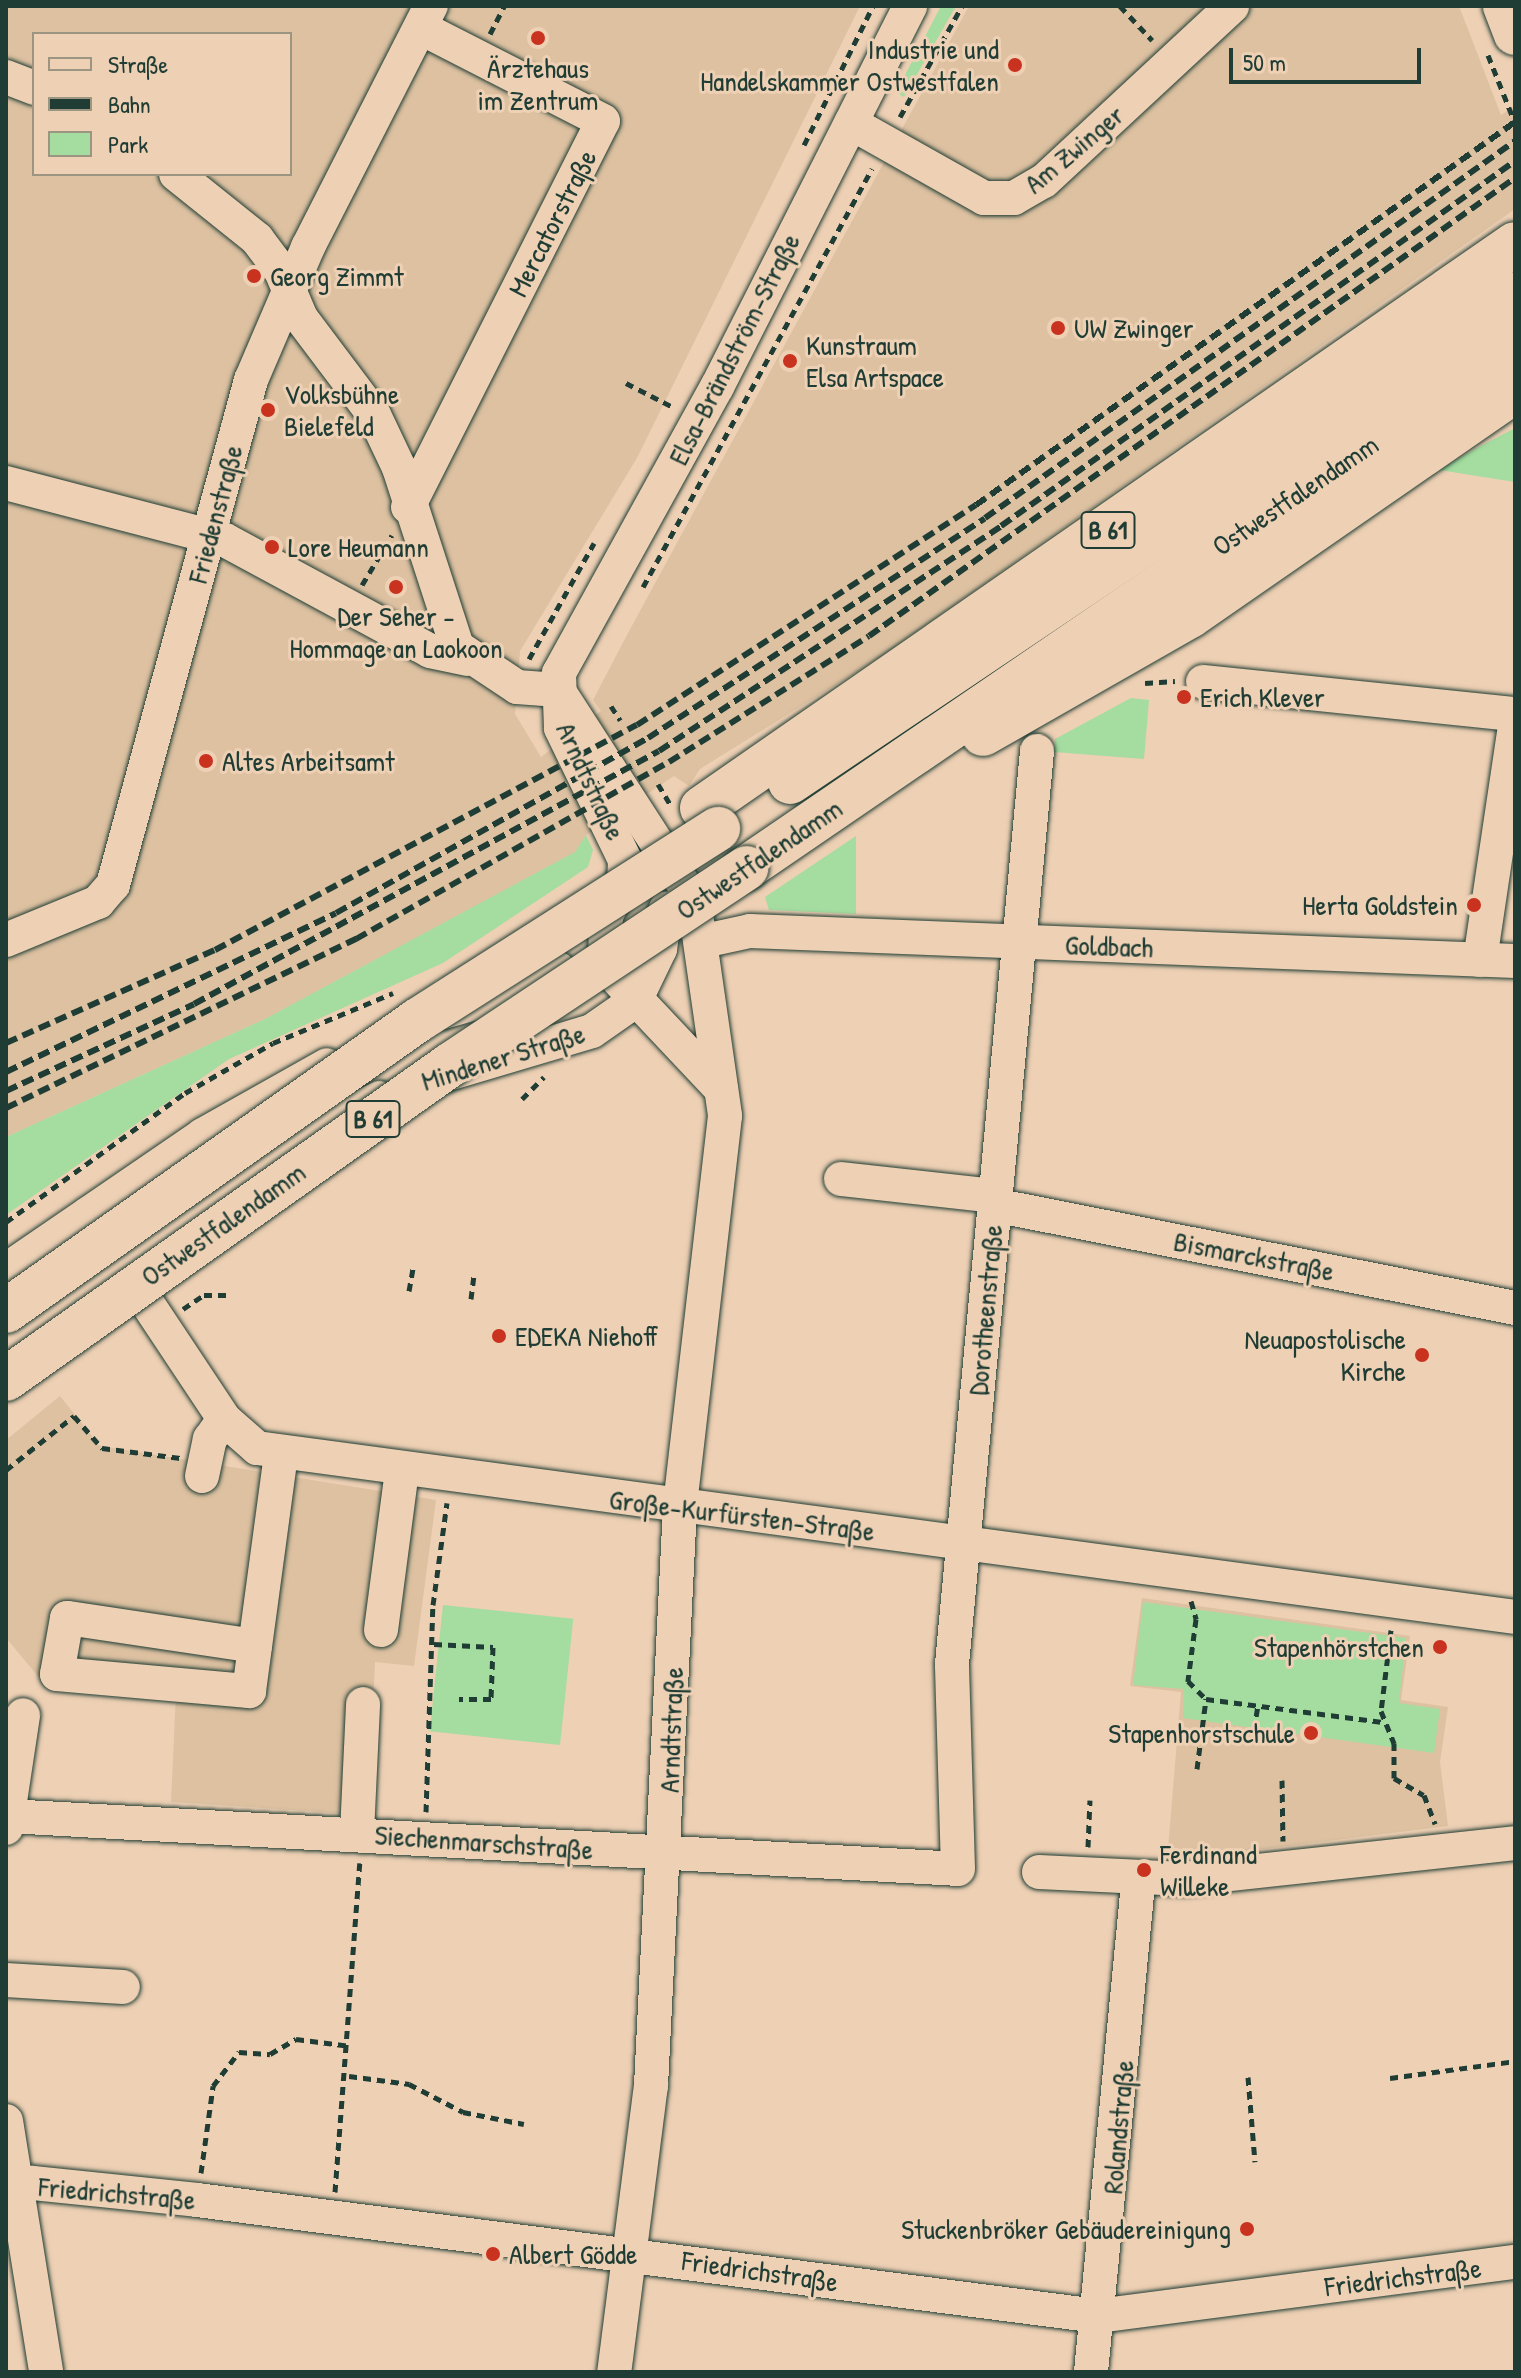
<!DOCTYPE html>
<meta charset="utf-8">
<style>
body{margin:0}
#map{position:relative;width:1521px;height:2378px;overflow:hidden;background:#eed0b4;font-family:"Patrick Hand",sans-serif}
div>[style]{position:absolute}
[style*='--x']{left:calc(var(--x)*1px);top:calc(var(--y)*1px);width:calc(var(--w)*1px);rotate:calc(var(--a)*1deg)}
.built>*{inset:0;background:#ddc1a1}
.green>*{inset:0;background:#a5dca0;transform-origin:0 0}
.path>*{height:5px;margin-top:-2.5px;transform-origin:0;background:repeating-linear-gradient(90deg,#1f3d34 0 8px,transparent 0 14px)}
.roads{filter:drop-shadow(0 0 2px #1f3d34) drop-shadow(0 0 2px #1f3d34)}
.minor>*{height:34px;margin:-17px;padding:0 17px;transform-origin:17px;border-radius:17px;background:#eed0b4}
.major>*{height:42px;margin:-21px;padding:0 21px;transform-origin:21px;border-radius:21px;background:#eed0b4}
.highway>*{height:44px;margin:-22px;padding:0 22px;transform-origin:22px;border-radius:22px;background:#eed0b4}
.rail>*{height:6px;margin-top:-3px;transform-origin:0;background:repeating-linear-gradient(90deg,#1f3d34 0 12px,transparent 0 18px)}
.bridges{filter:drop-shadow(0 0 2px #1f3d34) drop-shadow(0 0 2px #1f3d34)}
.highway-bridge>*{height:44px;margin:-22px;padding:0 22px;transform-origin:22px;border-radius:22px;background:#eed0b4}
.dots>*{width:22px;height:22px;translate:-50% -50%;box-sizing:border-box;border:4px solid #eed0b4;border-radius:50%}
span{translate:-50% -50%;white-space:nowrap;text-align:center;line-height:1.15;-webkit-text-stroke:6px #eed0b4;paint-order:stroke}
.shield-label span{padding:2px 6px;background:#eed0b4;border:2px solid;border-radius:6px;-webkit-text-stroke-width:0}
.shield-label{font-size:26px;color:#1f3d34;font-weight:700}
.poi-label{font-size:28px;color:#1f3d34}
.right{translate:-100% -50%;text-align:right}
.left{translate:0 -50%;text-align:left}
.street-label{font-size:28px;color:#1f3d34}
.frame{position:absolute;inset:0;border:8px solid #1f3d34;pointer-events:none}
.legend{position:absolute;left:32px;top:32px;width:260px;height:144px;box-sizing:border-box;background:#eed0b4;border:2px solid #9b9581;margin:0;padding:10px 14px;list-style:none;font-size:24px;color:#1f3d34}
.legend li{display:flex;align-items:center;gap:16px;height:40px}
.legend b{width:40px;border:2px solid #9b9581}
.scale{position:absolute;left:1229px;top:48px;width:192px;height:36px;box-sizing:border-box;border:4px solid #1f3d34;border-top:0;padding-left:10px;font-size:24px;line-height:28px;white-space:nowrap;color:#1f3d34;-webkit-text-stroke:6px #eed0b4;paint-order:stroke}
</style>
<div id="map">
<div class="built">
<i style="clip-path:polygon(evenodd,6px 6px,860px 6px,637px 458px,520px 651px,515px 714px,541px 757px,601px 711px,593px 700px,628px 633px,969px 6px,1459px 6px,1501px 115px,1515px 106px,1515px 209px,882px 656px,700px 769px,689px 786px,674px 776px,586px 835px,576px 852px,265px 1019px,6px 1137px,6px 6px,34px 34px,290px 34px,290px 174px,34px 174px,34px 34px)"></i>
<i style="clip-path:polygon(60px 1396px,100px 1446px,436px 1500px,414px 1666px,375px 1662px,368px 1815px,171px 1802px,176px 1694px,47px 1687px,6px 1638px,6px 1440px)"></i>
<i style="clip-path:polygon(1142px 1598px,1410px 1636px,1401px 1700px,1448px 1707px,1440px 1762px,1448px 1826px,1167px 1861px,1181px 1692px,1130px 1686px)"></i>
</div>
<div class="green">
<i style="clip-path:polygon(941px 6px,956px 6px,904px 97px,896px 92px)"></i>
<i style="clip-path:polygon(1515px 428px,1515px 482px,1439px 470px,1475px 449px)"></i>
<i style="clip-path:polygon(1131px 698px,1149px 700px,1144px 759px,1054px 752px,1055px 739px)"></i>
<i style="clip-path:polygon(586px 835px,593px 850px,588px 867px,443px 963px,229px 1059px,6px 1215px,6px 1137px,265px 1019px,575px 852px)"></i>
<i style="clip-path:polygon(856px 836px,856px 914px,769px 910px,765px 897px)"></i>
<i style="clip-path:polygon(1143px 1602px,1406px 1638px,1399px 1703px,1440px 1709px,1434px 1753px,1183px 1718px,1184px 1689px,1133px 1685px)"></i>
<i style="left:443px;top:1605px;width:131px;height:127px;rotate:6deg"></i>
</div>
<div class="path">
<i style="--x:1120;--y:6;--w:47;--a:46.7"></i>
<i style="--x:490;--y:34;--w:31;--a:-63"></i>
<i style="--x:1488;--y:55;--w:73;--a:68.3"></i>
<i style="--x:900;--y:117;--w:127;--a:-60.8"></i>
<i style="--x:804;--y:145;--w:155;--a:-63.6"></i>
<i style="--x:626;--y:383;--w:53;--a:27.1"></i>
<i style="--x:362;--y:585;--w:58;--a:-59"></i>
<i style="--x:643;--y:587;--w:477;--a:-61.3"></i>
<i style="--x:529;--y:659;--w:133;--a:-60.7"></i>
<i style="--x:1145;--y:683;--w:30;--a:-4"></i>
<i style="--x:611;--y:706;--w:17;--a:57"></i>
<i style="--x:658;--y:784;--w:23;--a:59"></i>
<i style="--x:522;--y:1099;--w:31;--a:-45"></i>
<i style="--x:6;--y:1222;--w:221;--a:-35.8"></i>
<i style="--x:185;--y:1093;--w:101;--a:-29.6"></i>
<i style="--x:273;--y:1043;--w:130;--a:-22.6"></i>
<i style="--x:409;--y:1291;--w:23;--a:-80"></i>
<i style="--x:471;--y:1299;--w:24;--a:-83"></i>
<i style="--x:183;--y:1309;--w:25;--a:-34"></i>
<i style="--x:204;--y:1295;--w:25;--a:0"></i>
<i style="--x:6;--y:1470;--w:87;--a:-38.5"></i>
<i style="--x:74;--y:1416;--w:43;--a:48.8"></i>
<i style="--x:102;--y:1448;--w:79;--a:7.3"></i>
<i style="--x:1191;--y:1601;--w:19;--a:74"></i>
<i style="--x:1196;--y:1619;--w:63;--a:97.4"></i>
<i style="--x:1188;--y:1681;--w:25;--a:45"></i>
<i style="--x:1391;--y:1630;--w:82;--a:97"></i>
<i style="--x:1381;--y:1711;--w:35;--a:68"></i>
<i style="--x:1394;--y:1743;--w:35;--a:90"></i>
<i style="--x:1394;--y:1778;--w:34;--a:30"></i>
<i style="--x:1424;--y:1795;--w:31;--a:69"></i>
<i style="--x:434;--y:1644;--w:59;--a:2.9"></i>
<i style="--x:493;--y:1647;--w:52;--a:92.2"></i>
<i style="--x:491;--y:1699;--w:32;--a:180"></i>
<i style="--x:1254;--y:1730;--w:25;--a:-81"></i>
<i style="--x:1197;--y:1769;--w:71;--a:-82.7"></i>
<i style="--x:1206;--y:1699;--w:178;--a:7.4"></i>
<i style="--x:1282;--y:1780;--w:61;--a:89.1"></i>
<i style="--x:426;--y:1812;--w:207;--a:-88.1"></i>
<i style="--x:433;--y:1605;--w:103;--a:-82.2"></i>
<i style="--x:1088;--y:1847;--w:47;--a:-87.6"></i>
<i style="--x:349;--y:2076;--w:61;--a:7.6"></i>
<i style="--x:409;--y:2084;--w:61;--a:27.4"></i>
<i style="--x:463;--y:2112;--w:62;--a:11.1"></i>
<i style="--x:1248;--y:2077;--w:85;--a:85.3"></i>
<i style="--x:1390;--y:2078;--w:126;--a:-7.7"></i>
<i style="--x:201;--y:2173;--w:88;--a:-82.1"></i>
<i style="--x:213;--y:2086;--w:43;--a:-52.6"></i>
<i style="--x:239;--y:2052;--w:31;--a:4"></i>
<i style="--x:270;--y:2054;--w:30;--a:-30"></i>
<i style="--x:296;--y:2039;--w:55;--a:7.3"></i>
<i style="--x:335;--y:2192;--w:330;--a:-85.7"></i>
</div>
<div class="roads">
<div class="minor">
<i style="--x:6;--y:77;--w:30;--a:21"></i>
<i style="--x:851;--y:123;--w:153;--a:29.4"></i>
<i style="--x:984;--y:198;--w:30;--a:0"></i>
<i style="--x:1014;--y:198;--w:34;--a:-30"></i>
<i style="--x:1044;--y:181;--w:257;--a:-42.9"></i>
<i style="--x:176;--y:174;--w:104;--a:38.7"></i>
<i style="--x:257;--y:239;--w:40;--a:53"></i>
<i style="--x:281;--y:271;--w:51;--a:66.9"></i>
<i style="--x:301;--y:318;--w:121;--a:53"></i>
<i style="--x:374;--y:415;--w:59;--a:64.7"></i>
<i style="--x:399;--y:468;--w:188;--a:72"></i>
<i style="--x:457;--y:647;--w:72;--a:33.7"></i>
<i style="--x:517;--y:687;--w:41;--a:4.2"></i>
<i style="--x:6;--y:483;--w:226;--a:14.6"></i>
<i style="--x:225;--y:540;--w:233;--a:28.4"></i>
<i style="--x:430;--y:651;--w:38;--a:12"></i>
<i style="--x:408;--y:507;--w:432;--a:-63.2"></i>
<i style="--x:603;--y:121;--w:204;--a:-152.9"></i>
<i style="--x:1203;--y:682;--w:314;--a:5.9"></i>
<i style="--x:558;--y:690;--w:250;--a:57.1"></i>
<i style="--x:694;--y:900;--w:218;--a:81.8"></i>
<i style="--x:725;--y:1116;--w:394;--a:96.6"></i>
<i style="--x:680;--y:1507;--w:579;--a:92.87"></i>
<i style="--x:651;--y:2085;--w:289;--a:97.3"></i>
<i style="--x:6;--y:940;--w:100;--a:-22.4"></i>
<i style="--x:98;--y:902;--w:23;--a:-49"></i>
<i style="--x:113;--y:885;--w:524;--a:-74.72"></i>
<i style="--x:251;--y:380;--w:145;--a:-66.8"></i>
<i style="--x:308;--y:247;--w:271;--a:-63"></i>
<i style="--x:704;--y:941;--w:47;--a:-12.3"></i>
<i style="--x:750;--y:931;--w:766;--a:2.25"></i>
<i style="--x:1480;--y:960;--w:236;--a:-81.5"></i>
<i style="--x:444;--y:1012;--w:98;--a:-16"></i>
<i style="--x:538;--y:985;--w:26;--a:-39"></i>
<i style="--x:448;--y:1074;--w:150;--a:-16.6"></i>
<i style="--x:592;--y:1031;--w:52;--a:-34.9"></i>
<i style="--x:635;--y:1001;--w:58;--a:-64.3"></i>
<i style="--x:660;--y:949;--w:41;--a:-81.7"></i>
<i style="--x:721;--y:1089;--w:169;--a:-133.3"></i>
<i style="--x:605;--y:966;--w:50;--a:-88.9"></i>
<i style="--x:606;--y:916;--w:39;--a:-63"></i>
<i style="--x:624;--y:881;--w:21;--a:-87"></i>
<i style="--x:625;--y:860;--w:147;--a:-115.9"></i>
<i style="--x:561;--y:728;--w:55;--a:-92.1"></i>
<i style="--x:559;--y:673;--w:327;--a:-61.1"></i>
<i style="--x:717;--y:387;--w:427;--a:-63.1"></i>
<i style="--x:841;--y:1179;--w:155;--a:6.3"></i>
<i style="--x:994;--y:1205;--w:531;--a:11.18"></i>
<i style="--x:88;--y:1214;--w:246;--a:56.4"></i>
<i style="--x:224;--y:1419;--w:44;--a:41.3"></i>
<i style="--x:257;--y:1448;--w:1269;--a:7.65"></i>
<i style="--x:6;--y:1270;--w:239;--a:-34.4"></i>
<i style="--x:203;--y:1135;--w:142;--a:-29.4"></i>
<i style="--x:6;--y:1342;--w:310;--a:-35.9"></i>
<i style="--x:257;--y:1160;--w:137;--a:-26.9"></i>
<i style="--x:202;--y:1476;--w:38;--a:-78"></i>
<i style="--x:210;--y:1439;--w:24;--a:-55"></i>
<i style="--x:381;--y:1630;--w:161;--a:-82.5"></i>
<i style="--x:255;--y:1646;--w:190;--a:-171.5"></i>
<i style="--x:67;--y:1618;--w:57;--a:100.1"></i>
<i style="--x:57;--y:1674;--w:193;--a:5.1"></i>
<i style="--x:249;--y:1691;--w:238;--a:-82.3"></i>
<i style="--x:8;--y:1816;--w:951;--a:3.19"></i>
<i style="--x:958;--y:1869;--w:205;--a:-91.7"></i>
<i style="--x:952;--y:1664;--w:917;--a:-84.68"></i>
<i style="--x:6;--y:1828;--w:114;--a:-81.4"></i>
<i style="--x:357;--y:1833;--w:129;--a:-87.3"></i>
<i style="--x:1039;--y:1872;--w:145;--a:2.8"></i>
<i style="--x:1184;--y:1879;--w:333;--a:-6.2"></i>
<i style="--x:6;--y:1980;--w:117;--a:3.4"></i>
<i style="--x:6;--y:2121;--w:254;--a:80.9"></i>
<i style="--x:6;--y:2191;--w:28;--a:-17"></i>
<i style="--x:33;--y:2183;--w:165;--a:5.9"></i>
<i style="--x:197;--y:2200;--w:908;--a:7.34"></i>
<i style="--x:1098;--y:2316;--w:420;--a:-7.4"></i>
<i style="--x:1091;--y:2372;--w:493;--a:-84.5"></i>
</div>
<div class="major">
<i style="--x:1504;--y:6;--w:30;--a:69"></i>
</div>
<div class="highway">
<i style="--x:983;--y:734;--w:238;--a:-29.7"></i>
<i style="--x:1190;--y:616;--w:395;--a:-34.7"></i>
<i style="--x:790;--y:782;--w:874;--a:-33.94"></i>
<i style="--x:702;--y:808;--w:989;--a:-34.75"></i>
<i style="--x:746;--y:868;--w:931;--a:-34.32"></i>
</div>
</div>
<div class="rail">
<i style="--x:6;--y:1043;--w:229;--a:-24"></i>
<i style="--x:215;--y:950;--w:478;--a:-28.1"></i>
<i style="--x:637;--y:725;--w:404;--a:-33"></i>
<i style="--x:976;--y:505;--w:661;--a:-35.4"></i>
<i style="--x:6;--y:1072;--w:366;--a:-25.7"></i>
<i style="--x:336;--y:913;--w:358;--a:-29.3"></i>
<i style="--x:648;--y:738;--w:402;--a:-33.1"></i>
<i style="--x:985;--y:518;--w:650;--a:-35.43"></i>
<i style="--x:6;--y:1091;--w:207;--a:-24.8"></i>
<i style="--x:194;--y:1004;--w:529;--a:-28.55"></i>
<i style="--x:659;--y:751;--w:409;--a:-33.3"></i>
<i style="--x:1001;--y:526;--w:630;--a:-35.38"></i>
<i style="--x:6;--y:1108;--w:389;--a:-25.8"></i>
<i style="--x:356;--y:939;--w:360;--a:-29.5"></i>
<i style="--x:669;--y:762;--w:236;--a:-32.2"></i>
<i style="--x:869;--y:636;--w:792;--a:-35.34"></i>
</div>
<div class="bridges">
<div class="highway-bridge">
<i style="--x:6;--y:1311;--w:504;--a:-35.23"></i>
<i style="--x:418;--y:1020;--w:356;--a:-32.5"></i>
<i style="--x:6;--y:1379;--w:544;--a:-35.27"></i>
<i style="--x:450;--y:1065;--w:356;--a:-33.6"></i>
</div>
</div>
<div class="dots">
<i style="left:538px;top:38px;background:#c8321e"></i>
<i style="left:1015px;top:65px;background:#c8321e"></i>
<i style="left:254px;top:276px;background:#c8321e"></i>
<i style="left:1058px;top:328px;background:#c8321e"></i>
<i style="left:790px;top:361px;background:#c8321e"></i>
<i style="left:268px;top:410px;background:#c8321e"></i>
<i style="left:272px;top:547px;background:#c8321e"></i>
<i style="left:396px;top:587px;background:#c8321e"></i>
<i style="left:1184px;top:697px;background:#c8321e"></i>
<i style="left:206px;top:761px;background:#c8321e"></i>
<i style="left:1474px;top:905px;background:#c8321e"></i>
<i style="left:499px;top:1336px;background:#c8321e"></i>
<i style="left:1422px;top:1355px;background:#c8321e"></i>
<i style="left:1440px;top:1647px;background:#c8321e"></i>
<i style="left:1311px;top:1733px;background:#c8321e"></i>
<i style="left:1144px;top:1870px;background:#c8321e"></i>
<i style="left:1247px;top:2229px;background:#c8321e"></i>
<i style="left:493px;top:2254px;background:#c8321e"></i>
</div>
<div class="shield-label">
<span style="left:1108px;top:530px">B 61</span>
<span style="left:373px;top:1119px">B 61</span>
</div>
<div class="poi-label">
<span class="right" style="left:999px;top:65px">Industrie und<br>Handelskammer Ostwestfalen</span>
<span style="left:538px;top:84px">Ärztehaus<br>im Zentrum</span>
<span class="left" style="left:270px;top:276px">Georg Zimmt</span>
<span class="left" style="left:1074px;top:328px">UW Zwinger</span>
<span class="left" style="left:806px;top:361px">Kunstraum<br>Elsa Artspace</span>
<span class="left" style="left:284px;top:410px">Volksbühne<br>Bielefeld</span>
<span class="left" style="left:288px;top:547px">Lore Heumann</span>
<span style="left:396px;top:632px">Der Seher -<br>Hommage an Laokoon</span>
<span class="left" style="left:1200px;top:697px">Erich Klever</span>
<span class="left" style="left:222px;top:761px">Altes Arbeitsamt</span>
<span class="right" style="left:1458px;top:905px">Herta Goldstein</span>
<span class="left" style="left:515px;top:1336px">EDEKA Niehoff</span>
<span class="right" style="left:1406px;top:1355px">Neuapostolische<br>Kirche</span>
<span class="right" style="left:1424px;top:1647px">Stapenhörstchen</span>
<span class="right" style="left:1295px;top:1733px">Stapenhorstschule</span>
<span class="left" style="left:1160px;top:1870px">Ferdinand<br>Willeke</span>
<span class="right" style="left:1231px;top:2229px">Stuckenbröker Gebäudereinigung</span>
<span class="left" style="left:509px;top:2254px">Albert Gödde</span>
</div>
<div class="street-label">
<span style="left:1074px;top:149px;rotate:-40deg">Am Zwinger</span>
<span style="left:552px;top:223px;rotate:-63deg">Mercatorstraße</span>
<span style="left:734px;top:349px;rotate:-63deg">Elsa-Brändström-Straße</span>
<span style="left:1295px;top:495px;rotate:-34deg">Ostwestfalendamm</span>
<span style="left:215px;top:514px;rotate:-75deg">Friedenstraße</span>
<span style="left:591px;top:781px;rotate:65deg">Arndtstraße</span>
<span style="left:759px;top:859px;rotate:-34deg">Ostwestfalendamm</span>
<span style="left:1109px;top:946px;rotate:2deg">Goldbach</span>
<span style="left:503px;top:1057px;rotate:-17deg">Mindener Straße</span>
<span style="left:223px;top:1224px;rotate:-35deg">Ostwestfalendamm</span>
<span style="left:1254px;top:1256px;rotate:11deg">Bismarckstraße</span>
<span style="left:985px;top:1310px;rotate:-85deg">Dorotheenstraße</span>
<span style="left:742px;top:1515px;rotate:7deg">Große-Kurfürsten-Straße</span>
<span style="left:671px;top:1730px;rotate:-88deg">Arndtstraße</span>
<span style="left:484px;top:1842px;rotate:4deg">Siechenmarschstraße</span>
<span style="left:1118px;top:2127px;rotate:-85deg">Rolandstraße</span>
<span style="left:117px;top:2193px;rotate:5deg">Friedrichstraße</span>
<span style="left:760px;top:2271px;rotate:8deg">Friedrichstraße</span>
<span style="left:1403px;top:2277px;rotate:-7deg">Friedrichstraße</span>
</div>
<div class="frame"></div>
<ul class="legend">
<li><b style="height:10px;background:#eed0b4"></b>Straße</li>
<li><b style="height:10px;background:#1f3d34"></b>Bahn</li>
<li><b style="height:22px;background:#a5dca0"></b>Park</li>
</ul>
<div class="scale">50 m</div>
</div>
